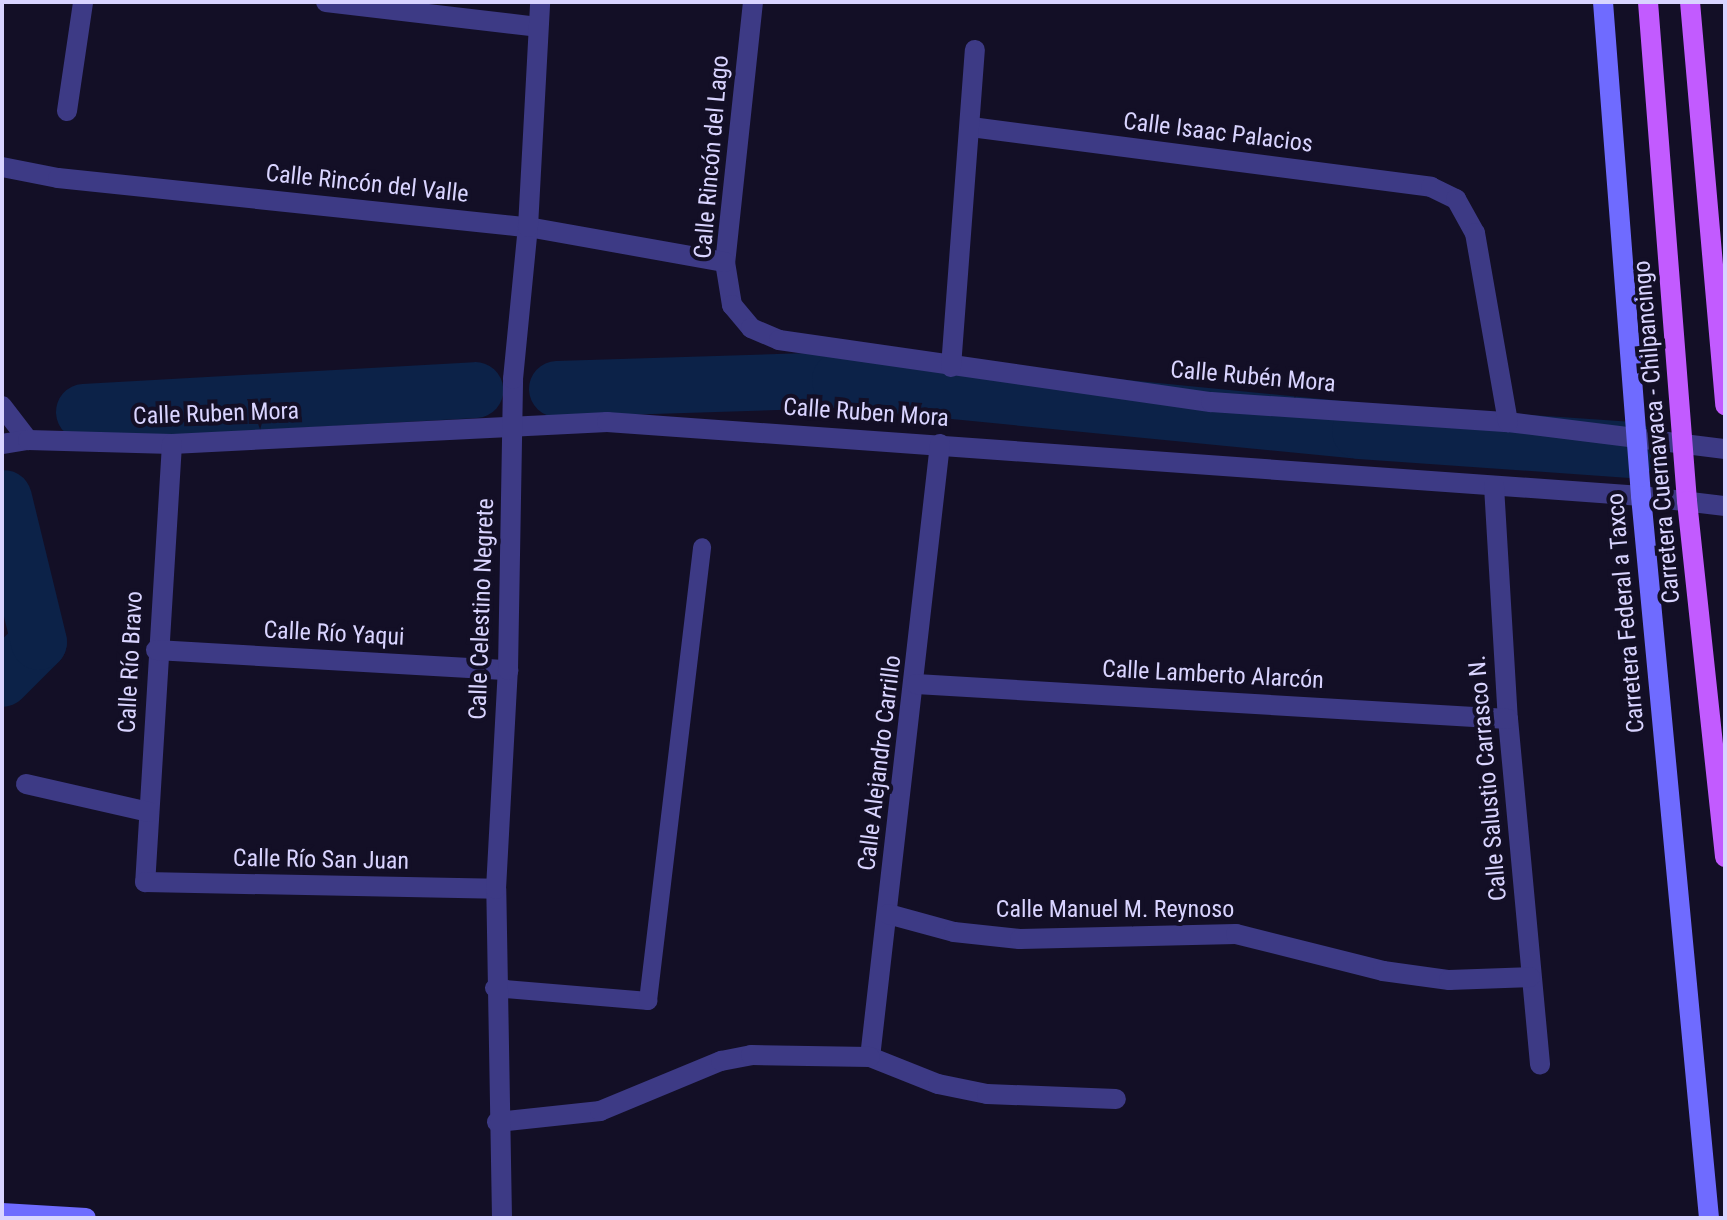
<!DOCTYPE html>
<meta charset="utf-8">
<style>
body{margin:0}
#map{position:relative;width:1727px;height:1220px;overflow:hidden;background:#130f26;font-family:"Roboto Condensed",sans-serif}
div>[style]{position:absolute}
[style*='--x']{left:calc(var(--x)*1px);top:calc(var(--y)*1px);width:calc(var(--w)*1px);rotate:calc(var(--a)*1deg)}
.river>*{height:56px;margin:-28px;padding:0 28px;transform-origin:28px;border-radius:28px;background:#0c2248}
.lane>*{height:18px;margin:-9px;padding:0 9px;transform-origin:9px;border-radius:9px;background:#3d3a85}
.street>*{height:20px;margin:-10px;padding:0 10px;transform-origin:10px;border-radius:10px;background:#3d3a85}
.secondary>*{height:20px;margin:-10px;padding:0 10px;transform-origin:10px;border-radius:10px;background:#6f6bff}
.primary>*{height:20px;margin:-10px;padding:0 10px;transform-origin:10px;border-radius:10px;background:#c25bff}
span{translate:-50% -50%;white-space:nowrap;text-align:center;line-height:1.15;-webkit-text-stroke:8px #130f26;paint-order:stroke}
.street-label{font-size:24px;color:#d9d4ff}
.frame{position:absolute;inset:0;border:4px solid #d9d4ff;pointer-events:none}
</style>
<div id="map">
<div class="river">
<i style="--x:557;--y:389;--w:283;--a:-1.8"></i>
<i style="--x:840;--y:380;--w:522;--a:5.6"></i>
<i style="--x:1360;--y:431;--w:272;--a:4"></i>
<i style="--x:84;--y:412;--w:392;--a:-3.2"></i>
<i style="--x:2;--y:679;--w:52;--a:-45"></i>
<i style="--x:39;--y:642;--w:148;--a:-103.7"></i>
</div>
<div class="lane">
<i style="--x:494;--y:988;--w:155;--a:4.8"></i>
<i style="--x:648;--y:1001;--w:457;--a:-83.2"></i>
</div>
<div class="street">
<i style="--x:326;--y:2;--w:213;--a:6.7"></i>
<i style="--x:753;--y:2;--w:262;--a:96.1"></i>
<i style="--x:725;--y:262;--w:44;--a:80.8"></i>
<i style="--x:732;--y:305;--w:30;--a:50"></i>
<i style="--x:751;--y:328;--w:30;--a:23"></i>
<i style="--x:779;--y:340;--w:436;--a:8.2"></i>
<i style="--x:1211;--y:402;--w:298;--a:3.9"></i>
<i style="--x:1508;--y:422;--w:219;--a:7.1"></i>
<i style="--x:67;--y:111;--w:110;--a:-81.6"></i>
<i style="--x:971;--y:127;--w:464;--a:7.4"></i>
<i style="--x:1431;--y:187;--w:28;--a:26"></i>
<i style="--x:1456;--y:199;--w:39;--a:61"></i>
<i style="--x:1475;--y:233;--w:192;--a:80.1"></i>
<i style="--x:2;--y:167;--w:57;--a:11.1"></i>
<i style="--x:58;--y:178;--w:473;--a:6"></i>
<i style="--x:528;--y:227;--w:200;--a:10.1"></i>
<i style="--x:951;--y:367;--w:318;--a:-85.7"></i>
<i style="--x:2;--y:406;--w:43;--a:52.6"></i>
<i style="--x:2;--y:444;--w:26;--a:-9"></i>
<i style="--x:28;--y:440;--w:144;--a:1.6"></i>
<i style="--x:172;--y:444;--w:436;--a:-2.9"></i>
<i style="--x:607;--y:422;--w:1037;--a:4.09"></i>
<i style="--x:1641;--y:496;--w:85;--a:6.8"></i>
<i style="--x:172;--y:444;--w:439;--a:93.5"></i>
<i style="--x:145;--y:882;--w:351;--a:1.1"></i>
<i style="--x:940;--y:444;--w:617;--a:96.51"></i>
<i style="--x:870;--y:1057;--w:73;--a:21.7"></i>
<i style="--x:938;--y:1084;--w:50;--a:11.5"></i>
<i style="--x:987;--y:1094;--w:129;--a:2.2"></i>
<i style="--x:1494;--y:486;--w:233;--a:86.6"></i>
<i style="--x:1508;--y:719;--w:347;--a:84.7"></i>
<i style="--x:156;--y:650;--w:353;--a:3.3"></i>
<i style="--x:916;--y:684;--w:593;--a:3.38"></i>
<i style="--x:26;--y:784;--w:126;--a:12.8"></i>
<i style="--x:888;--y:914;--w:68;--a:15.3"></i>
<i style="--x:954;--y:932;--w:66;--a:6.1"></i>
<i style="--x:1020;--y:939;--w:216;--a:-1.3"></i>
<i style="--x:1236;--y:934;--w:152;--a:14.1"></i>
<i style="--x:1383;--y:971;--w:67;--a:7.8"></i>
<i style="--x:1449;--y:980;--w:81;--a:-2.1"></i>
<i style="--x:497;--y:1122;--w:104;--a:-6.1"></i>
<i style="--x:600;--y:1111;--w:131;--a:-22.5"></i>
<i style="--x:721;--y:1061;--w:31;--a:-11"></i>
<i style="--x:751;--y:1055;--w:119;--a:1"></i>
<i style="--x:502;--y:1218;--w:329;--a:-91"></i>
<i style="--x:496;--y:889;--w:219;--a:-86.9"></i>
<i style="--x:508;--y:670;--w:291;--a:-89"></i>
<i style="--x:513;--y:379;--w:153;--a:-84.4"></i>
<i style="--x:528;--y:227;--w:225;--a:-86.9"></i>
</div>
<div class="secondary">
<i style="--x:1603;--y:2;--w:495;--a:85.6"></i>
<i style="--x:1641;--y:496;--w:725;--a:84.62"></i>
<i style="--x:2;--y:1213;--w:84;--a:3.4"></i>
</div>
<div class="primary">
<i style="--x:1648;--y:2;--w:501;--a:85.53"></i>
<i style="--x:1687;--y:501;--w:358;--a:83.9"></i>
<i style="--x:1690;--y:2;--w:405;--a:85"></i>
</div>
<div class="street-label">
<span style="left:1218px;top:133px;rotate:7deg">Calle Isaac Palacios</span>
<span style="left:712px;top:157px;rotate:-85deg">Calle Rincón del Lago</span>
<span style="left:367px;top:184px;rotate:6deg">Calle Rincón del Valle</span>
<span style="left:1253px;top:377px;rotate:5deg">Calle Rubén Mora</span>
<span style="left:866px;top:413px;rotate:4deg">Calle Ruben Mora</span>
<span style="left:216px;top:414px;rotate:-2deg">Calle Ruben Mora</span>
<span style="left:1657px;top:432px;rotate:-95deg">Carretera Cuernavaca - Chilpancingo</span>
<span style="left:482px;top:609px;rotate:-88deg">Calle Celestino Negrete</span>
<span style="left:1626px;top:613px;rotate:-95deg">Carretera Federal a Taxco</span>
<span style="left:334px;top:634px;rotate:3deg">Calle Río Yaqui</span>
<span style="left:131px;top:662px;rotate:-87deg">Calle Río Bravo</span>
<span style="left:1213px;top:675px;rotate:3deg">Calle Lamberto Alarcón</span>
<span style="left:880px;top:763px;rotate:-83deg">Calle Alejandro Carrillo</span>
<span style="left:1488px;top:778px;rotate:-95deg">Calle Salustio Carrasco N.</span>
<span style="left:321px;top:860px;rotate:1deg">Calle Río San Juan</span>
<span style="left:1115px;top:910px">Calle Manuel M. Reynoso</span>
</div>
<div class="frame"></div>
</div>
